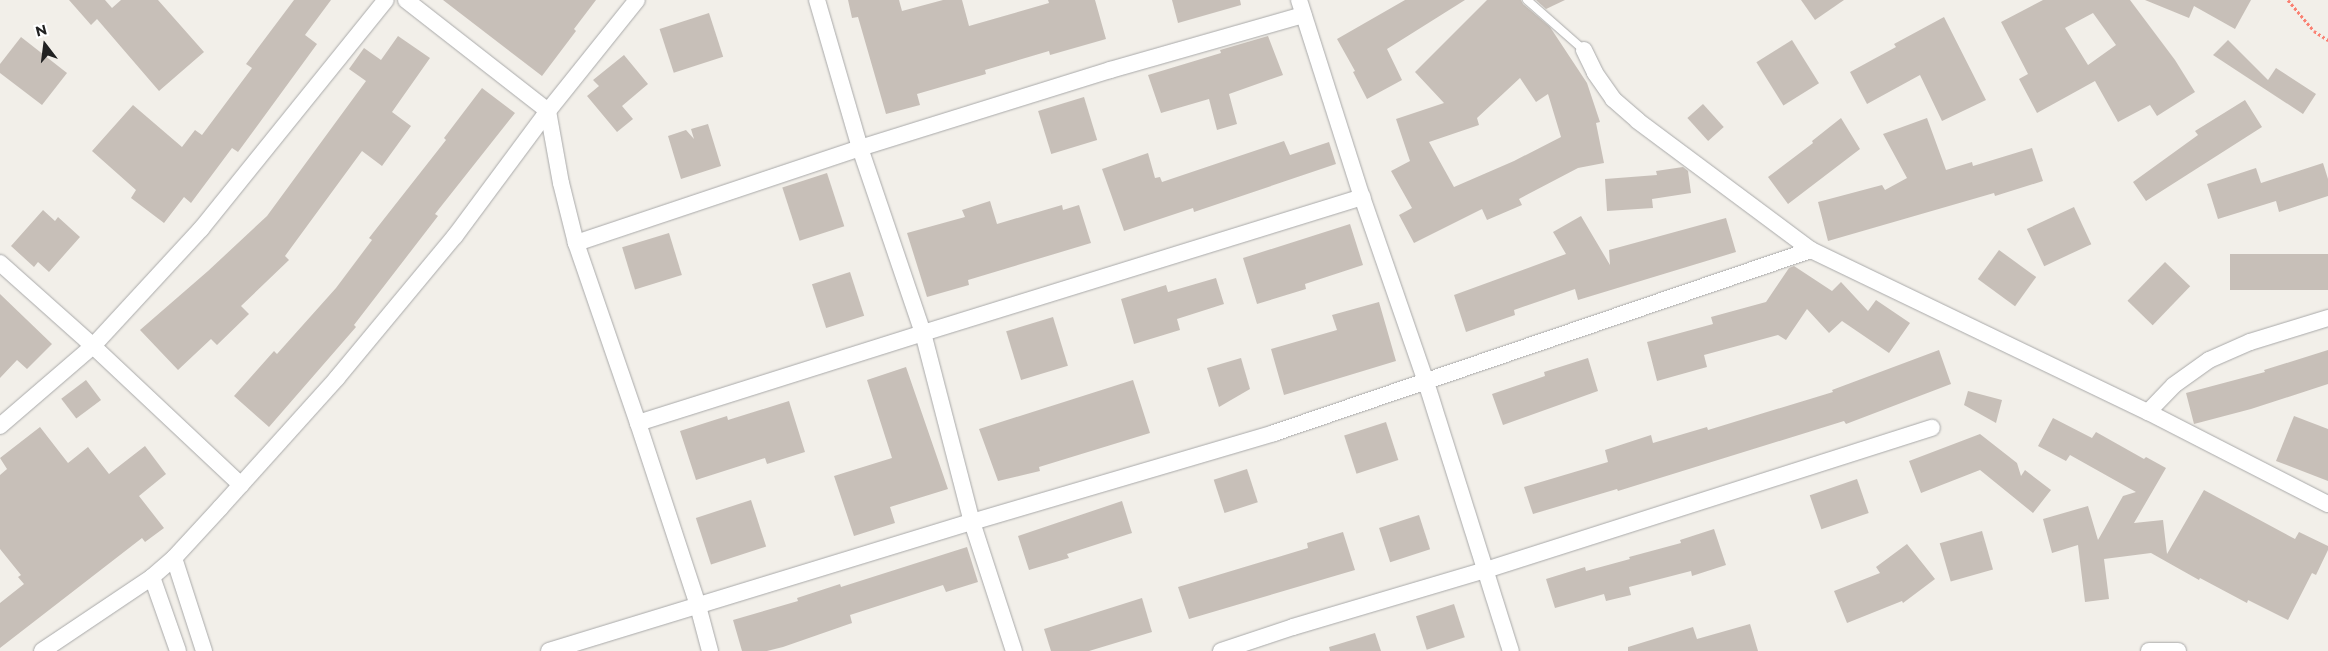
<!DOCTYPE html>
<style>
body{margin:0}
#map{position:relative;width:2328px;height:651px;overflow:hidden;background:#f2efe9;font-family:Montserrat,sans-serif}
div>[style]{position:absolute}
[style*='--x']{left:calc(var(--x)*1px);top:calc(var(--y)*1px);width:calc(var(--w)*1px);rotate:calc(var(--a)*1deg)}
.building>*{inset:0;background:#c7bfb8;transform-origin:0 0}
.path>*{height:3px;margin-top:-1.5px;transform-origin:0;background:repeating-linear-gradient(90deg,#fa8072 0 2.5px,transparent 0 5px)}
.roads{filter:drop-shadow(0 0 1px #a9a9a9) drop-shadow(0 0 1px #a9a9a9)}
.lane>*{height:8px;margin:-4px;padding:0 4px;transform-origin:4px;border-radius:4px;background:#fff}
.street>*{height:16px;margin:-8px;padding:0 8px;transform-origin:8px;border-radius:8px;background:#fff}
span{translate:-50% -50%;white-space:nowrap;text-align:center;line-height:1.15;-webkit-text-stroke:4.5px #fff;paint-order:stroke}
.north{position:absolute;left:20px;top:20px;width:50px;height:50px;-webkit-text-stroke:4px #fff;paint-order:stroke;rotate:345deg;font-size:14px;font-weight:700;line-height:20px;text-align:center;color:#222}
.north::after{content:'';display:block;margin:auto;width:18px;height:22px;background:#222;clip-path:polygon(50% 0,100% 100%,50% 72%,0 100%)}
</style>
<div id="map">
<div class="building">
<i style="clip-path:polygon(69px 0,105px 0,112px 8px,121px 0,158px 0,204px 52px,159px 91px,97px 19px,91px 25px)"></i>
<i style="clip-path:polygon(294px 0,331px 0,305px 35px,317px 44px,238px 152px,232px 148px,191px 203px,184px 197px,164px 223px,131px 198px,136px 190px,92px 151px,133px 105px,182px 147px,195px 130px,202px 135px,252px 68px,246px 64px)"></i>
<i style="clip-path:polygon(443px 0,596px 0,574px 29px,576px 31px,542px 76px)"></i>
<i style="clip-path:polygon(848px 0,899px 0,902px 11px,943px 0,962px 0,969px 26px,1049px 3px,1048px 0,1095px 0,1106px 39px,1050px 55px,1049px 51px,985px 70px,986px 74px,917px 94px,920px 105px,886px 114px,858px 17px,852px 18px)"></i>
<i style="clip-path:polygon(1172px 0,1240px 0,1241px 5px,1178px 23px)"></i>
<i style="clip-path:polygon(1405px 0,1465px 0,1387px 49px,1402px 80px,1367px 99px,1353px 72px,1355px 71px,1337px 39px)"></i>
<i style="clip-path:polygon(evenodd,1487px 0,1521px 0,1523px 4px,1550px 27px,1587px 83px,1600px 122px,1596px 123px,1604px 163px,1578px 168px,1519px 199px,1522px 205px,1487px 220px,1482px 209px,1414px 243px,1399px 215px,1412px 208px,1391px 171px,1410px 161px,1396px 119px,1444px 103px,1415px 72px,1487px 0,1520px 78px,1536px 102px,1548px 94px,1561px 137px,1514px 161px,1454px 187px,1429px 142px,1479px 125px,1477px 118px,1520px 78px)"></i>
<i style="clip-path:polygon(1536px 0,1565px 0,1546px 9px)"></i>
<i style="clip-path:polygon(1801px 0,1844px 0,1815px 20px)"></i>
<i style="clip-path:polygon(evenodd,2043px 0,2130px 0,2175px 60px,2195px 92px,2157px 116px,2150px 105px,2118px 122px,2095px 81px,2037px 113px,2019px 79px,2028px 74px,2001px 22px,2043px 0,2093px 13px,2116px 45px,2088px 65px,2065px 28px,2093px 13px)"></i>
<i style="clip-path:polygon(2145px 0,2251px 0,2235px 29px,2194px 6px,2189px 18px)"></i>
<i style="left:709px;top:13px;width:46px;height:52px;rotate:72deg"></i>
<i style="clip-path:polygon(1944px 17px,1986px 100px,1942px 121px,1920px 75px,1867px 104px,1850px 72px,1896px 47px,1894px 44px)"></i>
<i style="clip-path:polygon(398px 36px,430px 58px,392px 112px,411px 126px,382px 166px,362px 151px,285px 256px,289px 260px,241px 306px,249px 314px,217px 345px,211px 339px,178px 370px,140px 330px,208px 271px,267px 216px,366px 81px,349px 69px,364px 48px,381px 60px)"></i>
<i style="clip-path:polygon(1268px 36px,1283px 75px,1229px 94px,1237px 124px,1217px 130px,1209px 99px,1161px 113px,1148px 75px,1221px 53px,1220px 50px)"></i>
<i style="clip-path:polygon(21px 37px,67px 73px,42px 105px,0 73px,0 64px)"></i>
<i style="left:1792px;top:40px;width:51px;height:42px;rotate:58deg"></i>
<i style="clip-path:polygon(2228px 40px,2268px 80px,2276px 68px,2316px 94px,2303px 114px,2213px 55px)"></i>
<i style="clip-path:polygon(624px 55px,648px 84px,622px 106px,633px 119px,617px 132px,587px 96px,599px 86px,593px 80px)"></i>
<i style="clip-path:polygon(482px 88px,515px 113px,435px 214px,438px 216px,354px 325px,356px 327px,269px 427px,234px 396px,274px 351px,277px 354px,336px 288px,372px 240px,369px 238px,446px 140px,444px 138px)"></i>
<i style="left:1084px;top:97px;width:45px;height:48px;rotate:73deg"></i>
<i style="clip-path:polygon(2245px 100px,2262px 127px,2146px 201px,2133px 182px,2198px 135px,2195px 131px)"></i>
<i style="left:1703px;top:104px;width:31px;height:21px;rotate:48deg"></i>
<i style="clip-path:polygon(1841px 118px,1860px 149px,1788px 204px,1768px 177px,1813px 143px,1812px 141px)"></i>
<i style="clip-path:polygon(1927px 118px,1946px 170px,1972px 162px,1973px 166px,2032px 148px,2043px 181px,1995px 196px,1994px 193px,1828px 241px,1818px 202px,1882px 185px,1885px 190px,1907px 178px,1883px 134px)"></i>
<i style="clip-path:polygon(708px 124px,721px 166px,681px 179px,668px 136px,686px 130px,694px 139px,691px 129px)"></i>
<i style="clip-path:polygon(1284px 141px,1290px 155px,1329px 142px,1336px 164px,1194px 212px,1193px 208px,1124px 231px,1102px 169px,1148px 153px,1155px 178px,1160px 177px,1162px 182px)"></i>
<i style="clip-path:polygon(2323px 163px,2328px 179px,2328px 196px,2279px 212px,2276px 201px,2218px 219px,2207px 184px,2256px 168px,2261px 183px)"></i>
<i style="clip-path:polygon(1683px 167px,1688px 171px,1691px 193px,1652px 199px,1653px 208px,1607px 211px,1605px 179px,1657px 175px,1656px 171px)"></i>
<i style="left:827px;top:173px;width:56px;height:47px;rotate:72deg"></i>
<i style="clip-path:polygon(990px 201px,997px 224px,1062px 205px,1063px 210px,1079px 205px,1091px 243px,968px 280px,969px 285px,927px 297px,907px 233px,965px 217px,962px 210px)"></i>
<i style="left:2074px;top:207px;width:41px;height:52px;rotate:65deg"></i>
<i style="clip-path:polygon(43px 210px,55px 221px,58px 217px,80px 237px,49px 272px,38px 262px,34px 267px,11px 246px)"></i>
<i style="clip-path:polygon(1581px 216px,1610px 265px,1609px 250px,1726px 218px,1736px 252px,1578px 300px,1575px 289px,1514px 310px,1515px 315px,1466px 332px,1454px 295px,1566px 254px,1553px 232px)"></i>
<i style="clip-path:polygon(1350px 224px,1363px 265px,1305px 284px,1306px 289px,1257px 304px,1243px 258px)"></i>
<i style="left:669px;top:233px;width:44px;height:49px;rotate:73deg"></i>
<i style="left:1999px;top:250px;width:46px;height:36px;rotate:36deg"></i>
<i style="left:2328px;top:254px;width:36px;height:98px;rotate:90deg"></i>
<i style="left:2165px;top:262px;width:35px;height:54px;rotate:44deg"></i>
<i style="clip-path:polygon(1794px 266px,1832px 291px,1841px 282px,1868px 311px,1876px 300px,1910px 323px,1889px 353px,1842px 321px,1829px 333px,1807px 309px,1786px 340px,1778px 335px,1704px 355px,1707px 367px,1657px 381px,1647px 342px,1713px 324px,1711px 317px,1766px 302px,1789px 268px)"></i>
<i style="left:850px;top:272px;width:46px;height:40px;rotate:72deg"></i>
<i style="clip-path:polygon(1216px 278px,1224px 304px,1177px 319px,1180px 330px,1134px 344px,1121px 299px,1166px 285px,1168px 292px)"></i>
<i style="clip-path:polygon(0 294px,52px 344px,27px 369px,17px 360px,0 378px)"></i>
<i style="clip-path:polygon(1379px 302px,1396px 361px,1284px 395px,1271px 349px,1337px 330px,1332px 315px)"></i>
<i style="left:1053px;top:317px;width:51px;height:49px;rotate:73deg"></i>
<i style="clip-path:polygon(1939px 350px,1951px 384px,1846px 424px,1844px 421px,1618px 491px,1617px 489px,1533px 514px,1524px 487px,1608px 462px,1605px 450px,1651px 435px,1653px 443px,1707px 427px,1708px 430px,1833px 392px,1832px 390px)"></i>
<i style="clip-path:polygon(2328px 350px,2328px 384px,2251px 409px,2194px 424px,2186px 393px,2265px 372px,2264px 370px)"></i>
<i style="clip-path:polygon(1241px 358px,1250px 389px,1219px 407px,1207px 368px)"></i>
<i style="clip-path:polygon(1588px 358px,1598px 391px,1503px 425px,1492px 394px,1545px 376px,1544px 372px)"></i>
<i style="clip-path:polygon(906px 367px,948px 489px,890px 507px,895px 523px,854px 536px,834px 476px,892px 458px,867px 380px)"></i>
<i style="left:86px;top:380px;width:25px;height:31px;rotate:53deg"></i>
<i style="clip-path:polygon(1133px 380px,1150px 433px,1039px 467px,1040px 471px,998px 481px,979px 429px)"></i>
<i style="clip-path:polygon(1968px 391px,2002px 400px,1996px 423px,1964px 405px)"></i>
<i style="clip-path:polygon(789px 401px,805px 452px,767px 464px,765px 458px,696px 480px,680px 431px,727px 416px,728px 420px)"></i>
<i style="clip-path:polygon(2294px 416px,2328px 429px,2328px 481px,2276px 461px)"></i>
<i style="clip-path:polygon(2053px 418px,2092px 438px,2096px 432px,2144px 459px,2146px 457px,2166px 468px,2134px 523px,2163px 520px,2167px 554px,2204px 490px,2295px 539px,2299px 532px,2328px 546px,2328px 550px,2316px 575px,2312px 573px,2288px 620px,2248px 600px,2247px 603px,2200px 578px,2199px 580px,2151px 553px,2104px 559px,2109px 599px,2085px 602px,2078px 545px,2052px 553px,2043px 519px,2088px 506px,2098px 540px,2123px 496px,2136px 492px,2070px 455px,2066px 461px,2038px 446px)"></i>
<i style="left:1386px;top:422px;width:40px;height:44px;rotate:72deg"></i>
<i style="clip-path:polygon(40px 427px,68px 463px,88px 447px,109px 474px,145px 446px,166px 474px,139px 496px,164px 528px,145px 542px,142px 538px,0 648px,0 603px,24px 584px,18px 577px,21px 575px,0 549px,0 475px,7px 469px,0 458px)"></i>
<i style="clip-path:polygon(1980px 434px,2017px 463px,2021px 476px,2025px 470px,2051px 490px,2033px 513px,1980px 470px,1921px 493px,1909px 461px)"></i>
<i style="left:1247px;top:469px;width:35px;height:35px;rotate:72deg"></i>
<i style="left:1857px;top:479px;width:36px;height:50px;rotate:71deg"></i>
<i style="left:751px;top:500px;width:49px;height:58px;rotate:72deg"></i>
<i style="clip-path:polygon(1122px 501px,1132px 533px,1067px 554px,1069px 558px,1029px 570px,1018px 536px)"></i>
<i style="left:1419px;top:515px;width:36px;height:42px;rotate:72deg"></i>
<i style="clip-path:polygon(1714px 529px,1726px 565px,1692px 576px,1691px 571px,1629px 587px,1631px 595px,1606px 601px,1604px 594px,1555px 608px,1546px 579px,1585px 567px,1586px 571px,1630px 559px,1629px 557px,1681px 543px,1680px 540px)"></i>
<i style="left:1982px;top:531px;width:40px;height:44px;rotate:74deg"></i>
<i style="clip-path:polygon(1343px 532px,1355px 570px,1189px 619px,1178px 587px,1308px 548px,1307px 543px)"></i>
<i style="clip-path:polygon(1907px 544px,1935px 579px,1903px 603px,1902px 601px,1847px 623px,1834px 591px,1880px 573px,1876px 567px)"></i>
<i style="clip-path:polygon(967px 547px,978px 582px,946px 592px,943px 585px,850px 615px,852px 623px,783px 647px,767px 651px,742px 651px,733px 620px,798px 601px,797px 598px,840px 584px,841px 587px)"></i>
<i style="clip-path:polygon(1142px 598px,1152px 632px,1089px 651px,1051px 651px,1044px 629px)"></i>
<i style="left:1454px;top:604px;width:35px;height:40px;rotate:72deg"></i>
<i style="clip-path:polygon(1750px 624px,1758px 651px,1628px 651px,1628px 647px,1693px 627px,1697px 639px)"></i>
<i style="clip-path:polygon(1375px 633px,1381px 651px,1330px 651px,1329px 647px)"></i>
</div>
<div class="path">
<i style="--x:2288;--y:0;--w:40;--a:50"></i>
<i style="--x:2314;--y:31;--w:17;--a:33"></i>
</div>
<div class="roads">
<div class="lane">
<i style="--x:1527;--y:0;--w:76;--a:41.3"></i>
</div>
<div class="street">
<i style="--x:406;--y:0;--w:180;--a:38"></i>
<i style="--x:548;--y:111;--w:73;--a:79.8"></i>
<i style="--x:561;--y:183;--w:62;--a:76"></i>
<i style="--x:576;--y:243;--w:190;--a:71"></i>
<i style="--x:638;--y:423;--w:193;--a:71.8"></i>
<i style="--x:698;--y:606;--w:47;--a:75.1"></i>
<i style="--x:817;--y:0;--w:154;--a:73.8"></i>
<i style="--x:860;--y:148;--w:195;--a:71.2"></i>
<i style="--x:923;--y:333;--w:195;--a:75.5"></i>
<i style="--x:972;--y:522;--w:136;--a:72"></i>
<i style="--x:1299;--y:0;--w:207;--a:72.3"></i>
<i style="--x:1362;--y:197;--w:196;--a:70.9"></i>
<i style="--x:1426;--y:382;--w:282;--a:72.5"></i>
<i style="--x:1584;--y:50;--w:25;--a:64"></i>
<i style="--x:1595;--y:73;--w:32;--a:55"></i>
<i style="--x:1613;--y:99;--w:33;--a:41"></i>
<i style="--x:1638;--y:121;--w:216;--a:36.7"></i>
<i style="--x:1811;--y:250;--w:374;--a:25.7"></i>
<i style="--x:2148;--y:412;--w:202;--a:27.1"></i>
<i style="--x:576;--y:243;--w:299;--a:-18.5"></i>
<i style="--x:860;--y:148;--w:262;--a:-17.3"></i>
<i style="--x:1110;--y:70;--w:201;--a:-15.9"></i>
<i style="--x:0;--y:263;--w:125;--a:41.7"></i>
<i style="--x:93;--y:346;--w:203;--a:43.2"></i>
<i style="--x:2148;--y:412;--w:37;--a:-46"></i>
<i style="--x:2174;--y:385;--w:43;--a:-35.5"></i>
<i style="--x:2209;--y:360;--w:45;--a:-23.7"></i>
<i style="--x:2250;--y:342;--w:82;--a:-17.1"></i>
<i style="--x:638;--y:423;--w:299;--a:-17.5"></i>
<i style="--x:923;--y:333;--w:460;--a:-17.2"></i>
<i style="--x:0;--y:426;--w:123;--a:-40.7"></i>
<i style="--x:93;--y:346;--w:159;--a:-47.3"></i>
<i style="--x:201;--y:229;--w:294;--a:-51.1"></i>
<i style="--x:174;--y:558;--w:98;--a:72.1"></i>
<i style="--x:152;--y:577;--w:78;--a:70.6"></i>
<i style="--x:42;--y:651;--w:133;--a:-33.9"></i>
<i style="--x:152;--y:577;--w:29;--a:-41"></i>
<i style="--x:174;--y:558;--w:69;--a:-47.3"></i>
<i style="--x:221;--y:507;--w:173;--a:-48"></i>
<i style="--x:337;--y:378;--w:185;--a:-50.3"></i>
<i style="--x:455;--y:236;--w:156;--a:-53.4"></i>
<i style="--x:548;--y:111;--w:142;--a:-51.3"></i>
<i style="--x:549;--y:651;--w:442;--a:-17"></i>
<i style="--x:972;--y:522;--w:315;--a:-16.4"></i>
<i style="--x:1274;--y:433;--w:567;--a:-18.82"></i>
<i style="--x:1221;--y:651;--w:76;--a:-18.4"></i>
<i style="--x:1293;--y:627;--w:201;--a:-16.5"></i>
<i style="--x:1486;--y:570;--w:468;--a:-17.7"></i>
<i style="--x:2149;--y:651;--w:29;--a:0"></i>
</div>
</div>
<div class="north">N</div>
</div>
